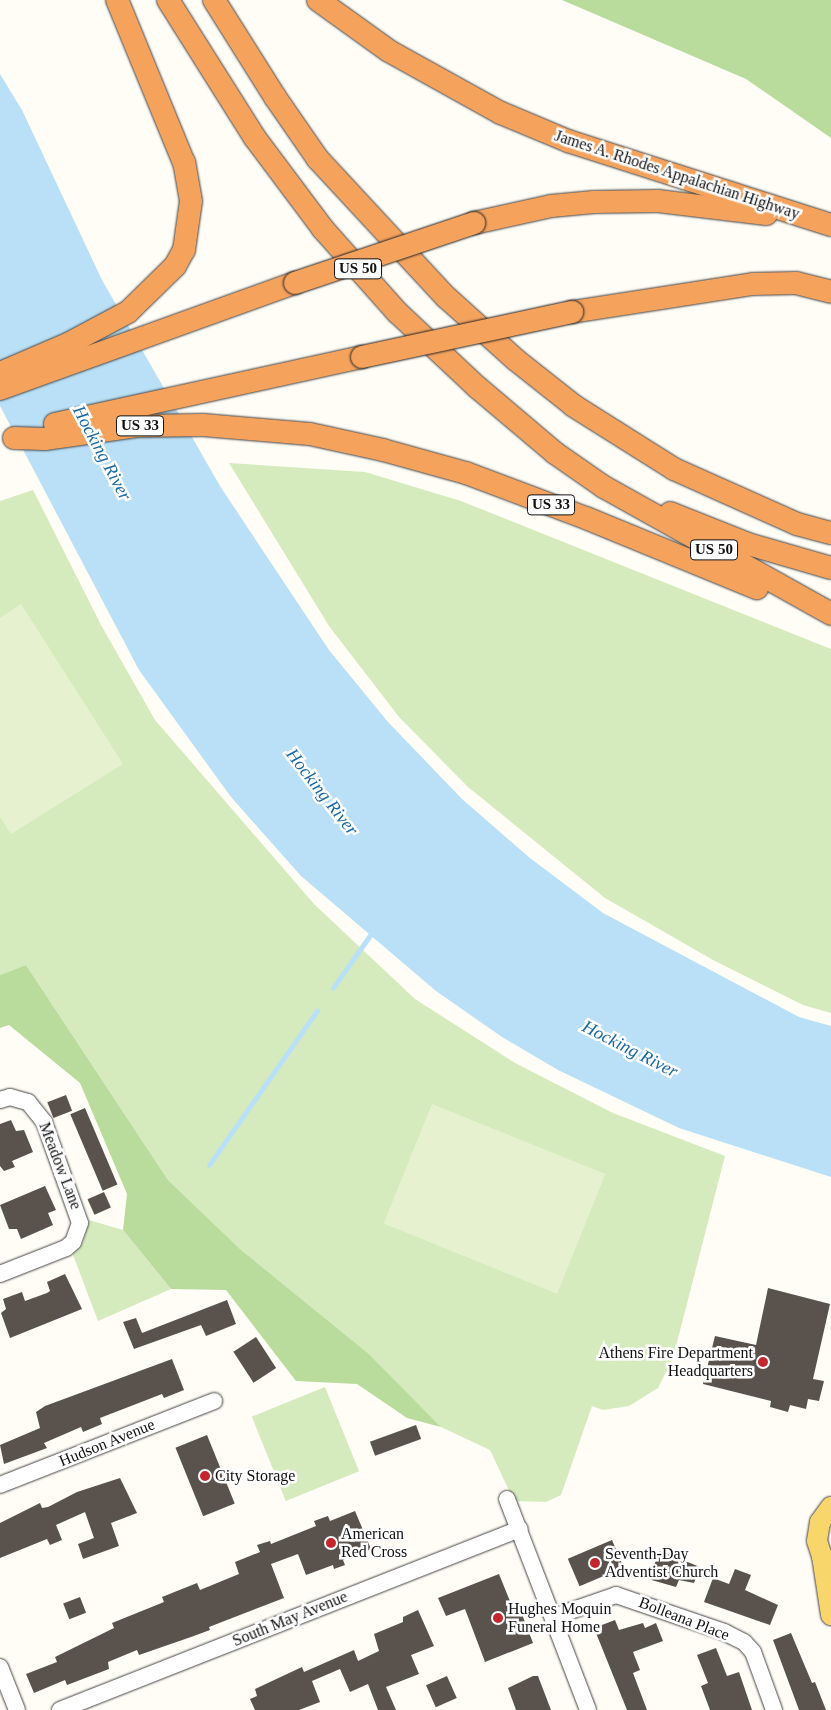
<!DOCTYPE html>
<style>
body{margin:0}
#map{position:relative;width:831px;height:1710px;overflow:hidden;background:#fffdf5;font-family:"Times New Roman",serif}
div>[style]{position:absolute}
[style*='--x']{left:calc(var(--x)*1px);top:calc(var(--y)*1px);width:calc(var(--w)*1px);rotate:calc(var(--a)*1deg)}
.green>*{inset:0;background:#d5ebbd;transform-origin:0 0}
.forest>*{inset:0;background:#b9dc9c}
.pitch>*{inset:0;background:#e6f2cf;transform-origin:0 0}
.water>*{inset:0;background:#b9e0f7}
.stream>*{height:4.5px;margin:-2.25px;padding:0 2.25px;transform-origin:2.25px;border-radius:2.25px;background:#b9e0f7}
.building>*{inset:0;background:#5a524d;transform-origin:0 0}
.roads{filter:drop-shadow(0 0 1px #444) drop-shadow(0 0 1px #444)}
.minor>*{height:16px;margin:-8px;padding:0 8px;transform-origin:8px;border-radius:8px;background:#fff}
.major>*{height:20px;margin:-10px;padding:0 10px;transform-origin:10px;border-radius:10px;background:#f9d66b}
.highway>*{height:22px;margin:-11px;padding:0 11px;transform-origin:11px;border-radius:11px;background:#f5a25d}
.bridges{filter:drop-shadow(0 0 1px #222) drop-shadow(0 0 1px #222)}
.highway-bridge>*{height:22px;margin:-11px;padding:0 11px;transform-origin:11px;border-radius:11px;background:#f5a25d}
.dots>*{width:14px;height:14px;translate:-50% -50%;box-sizing:border-box;border:2px solid #fff;border-radius:50%}
span{translate:-50% -50%;white-space:nowrap;text-align:center;line-height:1.15;-webkit-text-stroke:5px #fff;paint-order:stroke}
.shield-label span{padding:1px 4px;background:#fff;border:1px solid;border-radius:4px;-webkit-text-stroke-width:0}
.shield-label{font-size:15px;color:#111;font-weight:700}
.street-label{font-size:16px;color:#111}
.poi-label{font-size:16px;color:#111}
.right{translate:-100% -50%;text-align:right}
.left{translate:0 -50%;text-align:left}
.water-label{font-size:18px;color:#1768a6;font-style:italic}
</style>
<div id="map">
<div class="green">
<i style="clip-path:polygon(229px 463px,365px 472px,461px 501px,831px 649px,831px 1013px,803px 1005px,713px 960px,605px 898px,468px 787px,399px 717px,329px 626px)"></i>
<i style="clip-path:polygon(33px 490px,101px 625px,155px 720px,314px 904px,415px 999px,515px 1063px,613px 1113px,725px 1156px,673px 1358px,658px 1388px,629px 1406px,603px 1410px,592px 1406px,561px 1495px,546px 1502px,514px 1501px,490px 1450px,441px 1427px,369px 1354px,240px 1249px,168px 1180px,26px 965px,0 975px,0 501px)"></i>
<i style="clip-path:polygon(89px 1220px,123px 1230px,171px 1289px,98px 1321px,73px 1255px,83px 1243px)"></i>
<i style="left:325px;top:1387px;width:91px;height:79px;rotate:68deg"></i>
</div>
<div class="forest">
<i style="clip-path:polygon(562px 0,831px 0,831px 138px,746px 79px)"></i>
<i style="clip-path:polygon(26px 965px,168px 1180px,240px 1249px,369px 1354px,441px 1427px,407px 1418px,357px 1384px,296px 1381px,226px 1290px,171px 1289px,123px 1230px,127px 1194px,80px 1083px,9px 1025px,0 1028px,0 975px)"></i>
</div>
<div class="pitch">
<i style="clip-path:polygon(21px 604px,123px 764px,11px 834px,0 817px,0 618px)"></i>
<i style="left:432px;top:1104px;width:187px;height:129px;rotate:22deg"></i>
</div>
<div class="water">
<i style="clip-path:polygon(0 74px,22px 110px,102px 280px,220px 486px,329px 650px,388px 722px,462px 799px,530px 858px,603px 913px,799px 1017px,831px 1026px,831px 1177px,679px 1128px,558px 1070px,502px 1037px,436px 991px,301px 876px,231px 797px,139px 670px,0 406px)"></i>
</div>
<div class="stream">
<i style="--x:333;--y:988;--w:66;--a:-54.9"></i>
<i style="--x:209;--y:1165;--w:188;--a:-55"></i>
</div>
<div class="building">
<i style="left:66px;top:1095px;width:17px;height:20px;rotate:69deg"></i>
<i style="left:85px;top:1108px;width:83px;height:16px;rotate:67deg"></i>
<i style="clip-path:polygon(11px 1120px,16px 1131px,24px 1130px,33px 1152px,12px 1161px,15px 1167px,4px 1171px,0 1166px,0 1124px)"></i>
<i style="clip-path:polygon(45px 1186px,56px 1210px,48px 1213px,53px 1225px,21px 1239px,17px 1229px,9px 1229px,0 1205px)"></i>
<i style="left:104px;top:1192px;width:17px;height:18px;rotate:66deg"></i>
<i style="clip-path:polygon(65px 1274px,82px 1309px,10px 1338px,1px 1313px,6px 1309px,3px 1299px,22px 1292px,25px 1301px,47px 1293px,50px 1291px,47px 1282px)"></i>
<i style="clip-path:polygon(768px 1288px,830px 1304px,813px 1379px,824px 1381px,819px 1401px,808px 1399px,806px 1409px,790px 1405px,788px 1412px,770px 1407px,771px 1401px,703px 1384px,715px 1336px,756px 1345px)"></i>
<i style="clip-path:polygon(227px 1300px,236px 1324px,206px 1336px,201px 1325px,134px 1349px,123px 1322px,136px 1318px,142px 1333px)"></i>
<i style="left:256px;top:1337px;width:37px;height:27px;rotate:57deg"></i>
<i style="clip-path:polygon(172px 1359px,184px 1390px,164px 1398px,162px 1394px,100px 1418px,102px 1424px,83px 1432px,81px 1427px,44px 1443px,47px 1448px,4px 1464px,0 1445px,40px 1428px,36px 1412px,45px 1406px)"></i>
<i style="left:416px;top:1425px;width:15px;height:49px;rotate:70deg"></i>
<i style="left:207px;top:1435px;width:74px;height:34px;rotate:68deg"></i>
<i style="clip-path:polygon(120px 1478px,137px 1513px,111px 1523px,119px 1546px,83px 1559px,78px 1544px,94px 1538px,85px 1512px,56px 1525px,62px 1540px,50px 1545px,47px 1539px,0 1558px,0 1523px,40px 1503px,42px 1508px,48px 1507px,77px 1492px)"></i>
<i style="clip-path:polygon(355px 1511px,371px 1549px,343px 1560px,345px 1565px,334px 1569px,333px 1565px,306px 1575px,298px 1554px,271px 1564px,284px 1598px,209px 1627px,210px 1630px,191px 1637px,139px 1655px,137px 1650px,108px 1662px,109px 1669px,67px 1685px,65px 1680px,34px 1693px,26px 1674px,57px 1662px,55px 1657px,114px 1628px,112px 1623px,164px 1602px,162px 1597px,197px 1583px,200px 1590px,239px 1574px,235px 1562px,260px 1552px,257px 1545px,270px 1541px,271px 1544px,316px 1526px,314px 1521px,328px 1516px,330px 1521px)"></i>
<i style="left:612px;top:1540px;width:30px;height:48px;rotate:67deg"></i>
<i style="clip-path:polygon(660px 1551px,700px 1567px,694px 1583px,679px 1580px,676px 1587px,648px 1579px)"></i>
<i style="clip-path:polygon(735px 1569px,751px 1575px,745px 1590px,778px 1605px,770px 1625px,704px 1602px,713px 1578px,729px 1584px)"></i>
<i style="clip-path:polygon(499px 1574px,514px 1611px,520px 1609px,533px 1643px,485px 1662px,465px 1609px,446px 1616px,438px 1598px)"></i>
<i style="left:80px;top:1597px;width:17px;height:18px;rotate:69deg"></i>
<i style="clip-path:polygon(418px 1610px,434px 1646px,411px 1655px,419px 1674px,386px 1687px,396px 1710px,378px 1710px,368px 1684px,350px 1692px,340px 1669px,312px 1681px,320px 1702px,299px 1710px,255px 1710px,250px 1699px,257px 1696px,255px 1689px,302px 1667px,304px 1672px,354px 1650px,358px 1661px,379px 1651px,374px 1634px,403px 1622px,403px 1617px)"></i>
<i style="clip-path:polygon(615px 1620px,619px 1630px,643px 1623px,645px 1628px,656px 1623px,663px 1641px,633px 1652px,640px 1670px,633px 1673px,647px 1710px,627px 1710px,594px 1628px)"></i>
<i style="clip-path:polygon(791px 1633px,812px 1683px,815px 1682px,826px 1710px,799px 1710px,773px 1640px)"></i>
<i style="clip-path:polygon(716px 1648px,727px 1676px,739px 1672px,752px 1710px,710px 1710px,701px 1686px,708px 1683px,697px 1655px)"></i>
<i style="left:447px;top:1676px;width:24px;height:23px;rotate:66deg"></i>
<i style="clip-path:polygon(533px 1676px,538px 1676px,551px 1710px,516px 1710px,508px 1688px)"></i>
</div>
<div class="roads">
<div class="minor">
<i style="--x:0;--y:1100;--w:10;--a:-17"></i>
<i style="--x:10;--y:1097;--w:19;--a:16"></i>
<i style="--x:28;--y:1102;--w:26;--a:51"></i>
<i style="--x:44;--y:1122;--w:107;--a:70.4"></i>
<i style="--x:80;--y:1223;--w:20;--a:110"></i>
<i style="--x:73;--y:1242;--w:9;--a:139"></i>
<i style="--x:66;--y:1248;--w:71;--a:158.5"></i>
<i style="--x:0;--y:1485;--w:230;--a:-21.4"></i>
<i style="--x:507;--y:1499;--w:226;--a:69"></i>
<i style="--x:553;--y:1617;--w:67;--a:-19.2"></i>
<i style="--x:616;--y:1595;--w:114;--a:18.9"></i>
<i style="--x:724;--y:1632;--w:22;--a:27"></i>
<i style="--x:744;--y:1642;--w:13;--a:48"></i>
<i style="--x:753;--y:1652;--w:62;--a:70.1"></i>
<i style="--x:0;--y:1667;--w:46;--a:68.4"></i>
<i style="--x:60;--y:1710;--w:494;--a:-21.5"></i>
</div>
<div class="major">
<i style="--x:831;--y:1507;--w:19;--a:126"></i>
<i style="--x:820;--y:1522;--w:19;--a:99"></i>
<i style="--x:817;--y:1541;--w:16;--a:72"></i>
<i style="--x:822;--y:1556;--w:14;--a:51"></i>
<i style="--x:822;--y:1556;--w:60;--a:81.3"></i>
</div>
<div class="highway">
<i style="--x:168;--y:0;--w:163;--a:57.8"></i>
<i style="--x:255;--y:138;--w:114;--a:53.2"></i>
<i style="--x:323;--y:229;--w:111;--a:48.3"></i>
<i style="--x:397;--y:312;--w:110;--a:43.2"></i>
<i style="--x:477;--y:387;--w:102;--a:40.2"></i>
<i style="--x:555;--y:453;--w:60;--a:34.8"></i>
<i style="--x:604;--y:487;--w:260;--a:29.2"></i>
<i style="--x:214;--y:0;--w:115;--a:57.8"></i>
<i style="--x:275;--y:97;--w:75;--a:55.3"></i>
<i style="--x:318;--y:159;--w:188;--a:47.2"></i>
<i style="--x:446;--y:297;--w:94;--a:42"></i>
<i style="--x:516;--y:360;--w:74;--a:38.4"></i>
<i style="--x:574;--y:406;--w:118;--a:32.2"></i>
<i style="--x:674;--y:469;--w:135;--a:24.1"></i>
<i style="--x:797;--y:524;--w:35;--a:15"></i>
<i style="--x:318;--y:0;--w:87;--a:35.7"></i>
<i style="--x:389;--y:51;--w:128;--a:29"></i>
<i style="--x:501;--y:113;--w:73;--a:22.7"></i>
<i style="--x:568;--y:141;--w:276;--a:17.7"></i>
<i style="--x:474;--y:223;--w:79;--a:-12.4"></i>
<i style="--x:551;--y:206;--w:43;--a:-5.3"></i>
<i style="--x:594;--y:202;--w:64;--a:-0.9"></i>
<i style="--x:658;--y:201;--w:109;--a:6.9"></i>
<i style="--x:572;--y:312;--w:183;--a:-8.8"></i>
<i style="--x:753;--y:284;--w:43;--a:-1.3"></i>
<i style="--x:796;--y:283;--w:36;--a:14"></i>
<i style="--x:0;--y:373;--w:74;--a:-23.1"></i>
<i style="--x:68;--y:344;--w:68;--a:-28.1"></i>
<i style="--x:128;--y:312;--w:66;--a:-44.4"></i>
<i style="--x:175;--y:266;--w:18;--a:-61"></i>
<i style="--x:184;--y:250;--w:49;--a:-81.9"></i>
<i style="--x:191;--y:201;--w:39;--a:-100"></i>
<i style="--x:184;--y:163;--w:176;--a:-112.3"></i>
<i style="--x:0;--y:389;--w:313;--a:-19.8"></i>
<i style="--x:55;--y:424;--w:314;--a:-12.3"></i>
<i style="--x:14;--y:438;--w:31;--a:2"></i>
<i style="--x:45;--y:439;--w:94;--a:-8"></i>
<i style="--x:138;--y:426;--w:65;--a:-0.9"></i>
<i style="--x:203;--y:425;--w:107;--a:4.8"></i>
<i style="--x:310;--y:434;--w:75;--a:12.4"></i>
<i style="--x:383;--y:450;--w:86;--a:15.5"></i>
<i style="--x:466;--y:473;--w:128;--a:20.6"></i>
<i style="--x:586;--y:518;--w:185;--a:22.3"></i>
<i style="--x:670;--y:513;--w:84;--a:21.7"></i>
<i style="--x:748;--y:544;--w:86;--a:16.1"></i>
</div>
</div>
<div class="bridges">
<div class="highway-bridge">
<i style="--x:295;--y:283;--w:189;--a:-18.5"></i>
<i style="--x:362;--y:357;--w:215;--a:-12.1"></i>
</div>
</div>
<div class="dots">
<i style="left:763px;top:1362px;background:#c4262e"></i>
<i style="left:205px;top:1476px;background:#c4262e"></i>
<i style="left:331px;top:1543px;background:#c4262e"></i>
<i style="left:595px;top:1563px;background:#c4262e"></i>
<i style="left:498px;top:1618px;background:#c4262e"></i>
</div>
<div class="shield-label">
<span style="left:358px;top:269px">US 50</span>
<span style="left:140px;top:426px">US 33</span>
<span style="left:551px;top:505px">US 33</span>
<span style="left:714px;top:550px">US 50</span>
</div>
<div class="street-label">
<span style="left:677px;top:175px;rotate:18deg">James A. Rhodes Appalachian Highway</span>
<span style="left:60px;top:1166px;rotate:69deg">Meadow Lane</span>
<span style="left:107px;top:1443px;rotate:-22deg">Hudson Avenue</span>
<span style="left:290px;top:1619px;rotate:-22deg">South May Avenue</span>
<span style="left:684px;top:1619px;rotate:21deg">Bolleana Place</span>
</div>
<div class="poi-label">
<span class="right" style="left:753px;top:1362px">Athens Fire Department<br>Headquarters</span>
<span class="left" style="left:215px;top:1476px">City Storage</span>
<span class="left" style="left:341px;top:1543px">American<br>Red Cross</span>
<span class="left" style="left:605px;top:1563px">Seventh-Day<br>Adventist Church</span>
<span class="left" style="left:508px;top:1618px">Hughes Moquin<br>Funeral Home</span>
</div>
<div class="water-label">
<span style="left:102px;top:453px;rotate:62deg">Hocking River</span>
<span style="left:322px;top:792px;rotate:52deg">Hocking River</span>
<span style="left:630px;top:1049px;rotate:27deg">Hocking River</span>
</div>
</div>
